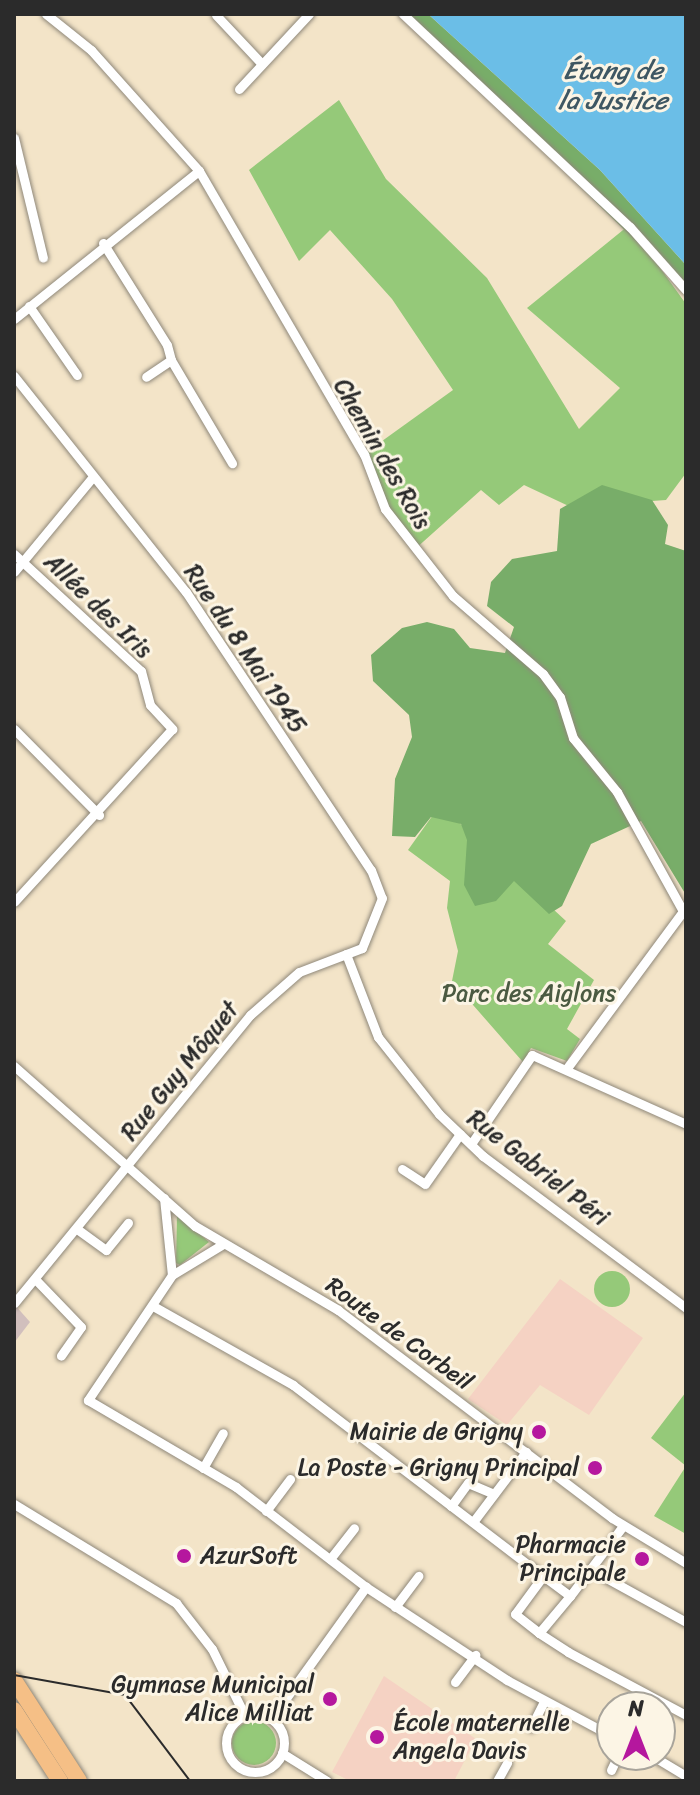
<!DOCTYPE html>
<meta charset="utf-8">
<style>
body{margin:0}
#map{position:relative;width:700px;height:1795px;overflow:hidden;background:#f3e4c8;font-family:Sriracha,sans-serif}
div>[style]{position:absolute}
[style*='--x']{left:calc(var(--x)*1px);top:calc(var(--y)*1px);width:calc(var(--w)*1px);rotate:calc(var(--a)*1deg)}
.built>*{inset:0;background:#f5d2c3}
.industrial>*{inset:0;background:#d1bfbd}
.green>*{inset:0;background:#95c979}
.round{border-radius:50%}
.forest>*{inset:0;background:#78ad69}
.water>*{inset:0;background:#6bbee7}
.roads{filter:drop-shadow(0 0 2px #8f887a) drop-shadow(0 0 2px #8f887a)}
.street>*{height:9px;margin:-4.5px;padding:0 4.5px;transform-origin:4.5px;border-radius:4.5px;background:#fff}
.street>.ring{margin:-4.5px;padding:0;box-sizing:content-box;background:none;border:9px solid #fff;border-radius:50%}
.highway>*{height:16px;margin:-8px;padding:0 8px;transform-origin:8px;border-radius:8px;background:#f5bf86}
.tram>*{height:2px;margin:-1px;padding:0 1px;transform-origin:1px;border-radius:1px;background:#2b2b2b}
.dots>*{width:22px;height:22px;translate:-50% -50%;box-sizing:border-box;border:4px solid #fcf5e5;border-radius:50%}
span{translate:-50% -50%;white-space:nowrap;text-align:center;line-height:1.15;-webkit-text-stroke:6px #fcf5e5;paint-order:stroke}
.street-label{font-size:24px;color:#2b2b2b}
.park-label{font-size:24px;color:#4b5a42}
.poi-label{font-size:24px;color:#2b2b2b}
.right{translate:-100% -50%;text-align:right}
.left{translate:0 -50%;text-align:left}
.water-label{font-size:26px;color:#3e5763;font-style:italic}
.frame{position:absolute;inset:0;border:16px solid #2b2b2b;pointer-events:none}
.north{position:absolute;left:596px;top:1691px;width:80px;height:80px;box-sizing:border-box;background:#fcf5e5;border:2px solid #a8a49b;border-radius:50%;rotate:0deg;font-size:22px;font-weight:700;line-height:32px;text-align:center;color:#2b2b2b}
.north::after{content:'';display:block;margin:auto;width:28px;height:36px;background:#b5179e;clip-path:polygon(50% 0,100% 100%,50% 72%,0 100%)}
</style>
<div id="map">
<div class="built">
<i style="clip-path:polygon(560px 1279px,643px 1338px,589px 1415px,540px 1385px,507px 1425px,468px 1399px)"></i>
<i style="clip-path:polygon(384px 1676px,476px 1739px,454px 1781px,350px 1781px,332px 1772px)"></i>
</div>
<div class="industrial">
<i style="clip-path:polygon(14px 1304px,30px 1322px,14px 1343px)"></i>
</div>
<div class="green">
<i style="clip-path:polygon(339px 100px,386px 179px,487px 278px,579px 429px,620px 388px,527px 308px,628px 226px,638px 237px,686px 304px,686px 473px,666px 500px,610px 504px,592px 517px,524px 485px,499px 505px,481px 490px,414px 550px,385px 509px,364px 454px,453px 390px,392px 299px,330px 230px,299px 261px,249px 170px)"></i>
<i style="clip-path:polygon(440px 805px,566px 921px,548px 944px,594px 980px,567px 1029px,580px 1039px,567px 1061px,531px 1048px,523px 1062px,452px 981px,458px 951px,447px 908px,450px 881px,408px 850px)"></i>
<i style="clip-path:polygon(177px 1215px,209px 1242px,180px 1265px,176px 1263px)"></i>
<i class="round" style="left:594px;top:1271px;width:36px;height:36px"></i>
<i style="clip-path:polygon(686px 1392px,686px 1534px,654px 1516px,686px 1466px,651px 1438px)"></i>
<i class="round" style="left:232px;top:1721px;width:44px;height:44px"></i>
</div>
<div class="forest">
<i style="clip-path:polygon(403px 14px,428px 14px,600px 170px,686px 265px,686px 290px)"></i>
<i style="clip-path:polygon(602px 485px,652px 500px,668px 525px,665px 544px,686px 551px,686px 895px,641px 821px,591px 844px,562px 906px,549px 914px,514px 881px,496px 901px,475px 906px,464px 885px,467px 840px,461px 824px,431px 817px,415px 837px,392px 836px,395px 779px,412px 737px,409px 715px,373px 681px,371px 655px,402px 628px,427px 622px,454px 629px,470px 648px,505px 653px,514px 627px,487px 606px,491px 582px,512px 559px,557px 551px,560px 509px)"></i>
</div>
<div class="water">
<i style="clip-path:polygon(428px 14px,686px 14px,686px 265px,600px 170px)"></i>
</div>
<div class="roads">
<div class="street">
<i style="--x:46;--y:14;--w:58;--a:38.7"></i>
<i style="--x:91;--y:50;--w:162;--a:48.2"></i>
<i style="--x:199;--y:171;--w:328;--a:59.8"></i>
<i style="--x:364;--y:454;--w:59;--a:69.1"></i>
<i style="--x:385;--y:509;--w:110;--a:52"></i>
<i style="--x:453;--y:596;--w:119;--a:40.9"></i>
<i style="--x:543;--y:674;--w:29;--a:54"></i>
<i style="--x:560;--y:697;--w:43;--a:72.4"></i>
<i style="--x:573;--y:738;--w:70;--a:50.8"></i>
<i style="--x:617;--y:792;--w:136;--a:61"></i>
<i style="--x:403;--y:14;--w:311;--a:43.2"></i>
<i style="--x:630;--y:227;--w:84;--a:48.4"></i>
<i style="--x:216;--y:15;--w:67;--a:46.8"></i>
<i style="--x:239;--y:89;--w:103;--a:-47"></i>
<i style="--x:14;--y:138;--w:123;--a:76.4"></i>
<i style="--x:103;--y:243;--w:120;--a:57.9"></i>
<i style="--x:167;--y:345;--w:16;--a:75"></i>
<i style="--x:171;--y:360;--w:30;--a:146"></i>
<i style="--x:29;--y:306;--w:84;--a:55.2"></i>
<i style="--x:14;--y:319;--w:237;--a:-38.7"></i>
<i style="--x:171;--y:360;--w:120;--a:59.4"></i>
<i style="--x:14;--y:376;--w:276;--a:51.5"></i>
<i style="--x:186;--y:592;--w:334;--a:56.4"></i>
<i style="--x:371;--y:870;--w:30;--a:69"></i>
<i style="--x:382;--y:898;--w:54;--a:111.8"></i>
<i style="--x:362;--y:948;--w:67;--a:159.1"></i>
<i style="--x:299;--y:972;--w:65;--a:138.7"></i>
<i style="--x:250;--y:1015;--w:372;--a:129.3"></i>
<i style="--x:14;--y:554;--w:173;--a:42.7"></i>
<i style="--x:141;--y:671;--w:35;--a:75"></i>
<i style="--x:150;--y:705;--w:33;--a:47"></i>
<i style="--x:172;--y:729;--w:234;--a:132.4"></i>
<i style="--x:14;--y:572;--w:121;--a:-50.4"></i>
<i style="--x:14;--y:729;--w:121;--a:45.3"></i>
<i style="--x:346;--y:954;--w:89;--a:68.9"></i>
<i style="--x:378;--y:1037;--w:98;--a:51.6"></i>
<i style="--x:439;--y:1114;--w:61;--a:43.7"></i>
<i style="--x:483;--y:1156;--w:254;--a:36.8"></i>
<i style="--x:14;--y:1066;--w:242;--a:41.5"></i>
<i style="--x:195;--y:1226;--w:166;--a:30.4"></i>
<i style="--x:338;--y:1310;--w:344;--a:37.2"></i>
<i style="--x:612;--y:1518;--w:87;--a:31.3"></i>
<i style="--x:567;--y:1068;--w:200;--a:-53.5"></i>
<i style="--x:471;--y:1144;--w:108;--a:-55.6"></i>
<i style="--x:532;--y:1055;--w:169;--a:24.1"></i>
<i style="--x:402;--y:1169;--w:27;--a:33"></i>
<i style="--x:425;--y:1184;--w:61;--a:-55"></i>
<i style="--x:164;--y:1198;--w:77;--a:84.1"></i>
<i style="--x:172;--y:1275;--w:151;--a:123.9"></i>
<i style="--x:88;--y:1400;--w:172;--a:30.4"></i>
<i style="--x:236;--y:1487;--w:164;--a:37.6"></i>
<i style="--x:366;--y:1587;--w:169;--a:33.4"></i>
<i style="--x:507;--y:1680;--w:119;--a:28.1"></i>
<i style="--x:77;--y:1229;--w:36;--a:36"></i>
<i style="--x:106;--y:1250;--w:35;--a:-51"></i>
<i style="--x:172;--y:1275;--w:60;--a:-31.3"></i>
<i style="--x:36;--y:1280;--w:65;--a:46.2"></i>
<i style="--x:81;--y:1327;--w:35;--a:125"></i>
<i style="--x:153;--y:1306;--w:161;--a:29.4"></i>
<i style="--x:293;--y:1385;--w:315;--a:37.4"></i>
<i style="--x:203;--y:1468;--w:40;--a:-60.3"></i>
<i style="--x:14;--y:1504;--w:190;--a:31.4"></i>
<i style="--x:176;--y:1603;--w:58;--a:52"></i>
<i style="--x:212;--y:1649;--w:75;--a:63.8"></i>
<i style="--x:451;--y:1506;--w:29;--a:-54"></i>
<i style="--x:468;--y:1483;--w:28;--a:23"></i>
<i style="--x:266;--y:1511;--w:40;--a:-53"></i>
<i style="--x:473;--y:1522;--w:88;--a:-52.9"></i>
<i style="--x:330;--y:1559;--w:39;--a:-52"></i>
<i style="--x:590;--y:1569;--w:110;--a:28.9"></i>
<i style="--x:570;--y:1596;--w:88;--a:-52.9"></i>
<i style="--x:395;--y:1607;--w:39;--a:-53"></i>
<i style="--x:539;--y:1633;--w:48;--a:-50"></i>
<i style="--x:570;--y:1596;--w:34;--a:-143"></i>
<i style="--x:543;--y:1576;--w:47;--a:126.4"></i>
<i style="--x:515;--y:1614;--w:31;--a:38"></i>
<i style="--x:539;--y:1633;--w:35;--a:33"></i>
<i style="--x:568;--y:1652;--w:134;--a:28.1"></i>
<i style="--x:455;--y:1682;--w:34;--a:-53"></i>
<i class="ring" style="left:226px;top:1714px;width:49px;height:49px"></i>
<i style="--x:271;--y:1719;--w:163;--a:-54.3"></i>
<i style="--x:531;--y:1727;--w:28;--a:-63"></i>
<i style="--x:282;--y:1753;--w:53;--a:31.9"></i>
<i style="--x:651;--y:1755;--w:41;--a:31"></i>
<i style="--x:611;--y:1770;--w:17;--a:-65"></i>
<i style="--x:497;--y:1781;--w:21;--a:-61"></i>
</div>
<div class="highway">
<i style="--x:14;--y:1680;--w:120;--a:57.2"></i>
<i style="--x:14;--y:1710;--w:85;--a:57.1"></i>
</div>
</div>
<div class="tram">
<i style="--x:14;--y:1675;--w:113;--a:10.2"></i>
<i style="--x:125;--y:1695;--w:108;--a:52.9"></i>
</div>
<div class="dots">
<i style="left:539px;top:1432px;background:#b5179e"></i>
<i style="left:595px;top:1468px;background:#b5179e"></i>
<i style="left:184px;top:1556px;background:#b5179e"></i>
<i style="left:642px;top:1559px;background:#b5179e"></i>
<i style="left:330px;top:1699px;background:#b5179e"></i>
<i style="left:377px;top:1737px;background:#b5179e"></i>
</div>
<div class="street-label">
<span style="left:382px;top:454px;rotate:60deg">Chemin des Rois</span>
<span style="left:98px;top:606px;rotate:44deg">Allée des Iris</span>
<span style="left:245px;top:649px;rotate:56deg">Rue du 8 Mai 1945</span>
<span style="left:180px;top:1071px;rotate:-51deg">Rue Guy Môquet</span>
<span style="left:538px;top:1168px;rotate:38deg">Rue Gabriel Péri</span>
<span style="left:399px;top:1334px;rotate:36deg">Route de Corbeil</span>
</div>
<div class="park-label">
<span style="left:529px;top:994px">Parc des Aiglons</span>
</div>
<div class="poi-label">
<span class="right" style="left:523px;top:1432px">Mairie de Grigny</span>
<span class="right" style="left:579px;top:1468px">La Poste - Grigny Principal</span>
<span class="right" style="left:626px;top:1559px">Pharmacie<br>Principale</span>
<span class="left" style="left:200px;top:1556px">AzurSoft</span>
<span class="right" style="left:314px;top:1699px">Gymnase Municipal<br>Alice Milliat</span>
<span class="left" style="left:393px;top:1737px">École maternelle<br>Angela Davis</span>
</div>
<div class="water-label">
<span style="left:613px;top:86px">Étang de<br>la Justice</span>
</div>
<div class="frame"></div>
<div class="north">N</div>
</div>
